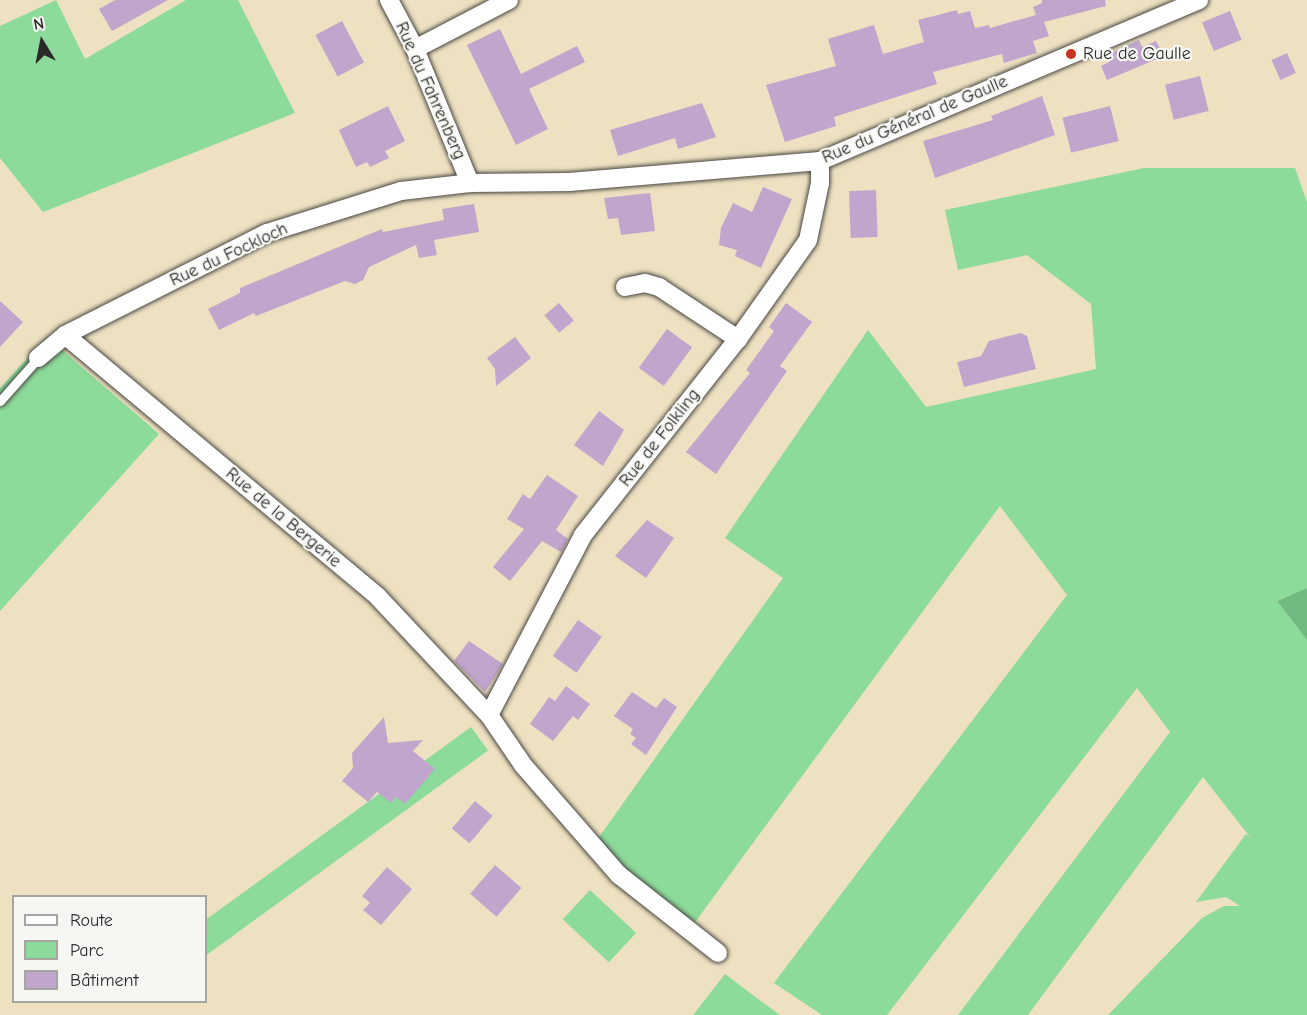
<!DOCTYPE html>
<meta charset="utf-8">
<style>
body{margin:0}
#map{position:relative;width:1307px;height:1015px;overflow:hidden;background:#ede1c1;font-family:"Comic Neue",sans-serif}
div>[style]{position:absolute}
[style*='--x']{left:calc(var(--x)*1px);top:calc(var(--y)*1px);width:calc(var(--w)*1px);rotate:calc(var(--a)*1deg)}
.green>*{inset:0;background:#8cdb9a;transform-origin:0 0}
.forest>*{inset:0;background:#71bb82}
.building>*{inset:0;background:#c0a5cc;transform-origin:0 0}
.roads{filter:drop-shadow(0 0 2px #484642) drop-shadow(0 0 2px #484642)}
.lane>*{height:9px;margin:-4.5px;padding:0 4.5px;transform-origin:4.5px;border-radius:4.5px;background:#fff}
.street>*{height:18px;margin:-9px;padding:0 9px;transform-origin:9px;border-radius:9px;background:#fff}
.dots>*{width:16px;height:16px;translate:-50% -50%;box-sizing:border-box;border:3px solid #f6f6f2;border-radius:50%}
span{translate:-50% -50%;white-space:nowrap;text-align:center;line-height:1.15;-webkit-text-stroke:4.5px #f6f6f2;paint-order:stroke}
.poi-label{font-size:18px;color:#2b2b2b}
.left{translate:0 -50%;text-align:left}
.street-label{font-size:18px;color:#2b2b2b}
.legend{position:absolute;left:12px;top:895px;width:195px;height:108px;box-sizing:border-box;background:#f6f6f2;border:2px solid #a5a5a2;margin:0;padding:8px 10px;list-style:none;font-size:18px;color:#2b2b2b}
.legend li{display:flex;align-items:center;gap:12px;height:30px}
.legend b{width:30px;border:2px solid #a5a5a2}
.north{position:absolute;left:12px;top:12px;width:60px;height:60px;-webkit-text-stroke:4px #f6f6f2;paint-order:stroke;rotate:350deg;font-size:16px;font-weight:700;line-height:24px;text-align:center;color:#2b2b2b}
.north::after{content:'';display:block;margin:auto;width:21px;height:27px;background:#2b2b2b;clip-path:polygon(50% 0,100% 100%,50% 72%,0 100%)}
</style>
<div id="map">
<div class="green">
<i style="clip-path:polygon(56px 0,85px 59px,186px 0,238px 0,295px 113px,43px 212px,0 158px,0 26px)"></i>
<i style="clip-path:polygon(1144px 168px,1295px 168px,1307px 202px,1307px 588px,1277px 601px,1307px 640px,1307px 1015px,1108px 1015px,1202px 918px,1224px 906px,1240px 906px,1226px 897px,1196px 902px,1246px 834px,1250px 837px,1203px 777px,1028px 1015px,958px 1015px,1170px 732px,1137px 688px,887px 1015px,822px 1015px,774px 983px,1067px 595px,1000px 506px,693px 925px,624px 870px,597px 840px,783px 578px,725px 538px,868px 330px,926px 407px,1096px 369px,1091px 304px,1027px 255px,958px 270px,945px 210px)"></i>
<i style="clip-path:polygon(47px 337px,159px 434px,0 611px,0 388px)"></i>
<i style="left:471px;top:727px;width:29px;height:381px;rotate:54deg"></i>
<i style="left:590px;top:890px;width:63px;height:40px;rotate:43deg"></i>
<i style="clip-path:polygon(725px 974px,754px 996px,780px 1015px,693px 1015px)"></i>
</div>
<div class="forest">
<i style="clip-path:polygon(1307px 588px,1307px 640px,1277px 601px)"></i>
</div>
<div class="building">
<i style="clip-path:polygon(115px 0,168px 0,112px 31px,99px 9px)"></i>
<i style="clip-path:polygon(1042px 0,1105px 0,1106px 6px,1044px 22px,1049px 36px,1033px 41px,1037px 53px,1004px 63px,1002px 54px,933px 72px,937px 84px,834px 117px,836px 126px,785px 142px,766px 85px,836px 66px,828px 39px,874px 25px,883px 54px,924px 42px,918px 20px,957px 10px,958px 14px,970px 11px,975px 28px,989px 25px,990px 28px,1036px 15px,1033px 7px,1042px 3px)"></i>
<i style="left:1230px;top:11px;width:31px;height:30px;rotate:68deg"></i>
<i style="left:342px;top:21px;width:47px;height:30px;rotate:62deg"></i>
<i style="clip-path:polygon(500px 29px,521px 74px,577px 46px,585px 62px,529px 89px,548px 129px,516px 145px,467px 45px)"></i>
<i style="clip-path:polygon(1139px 40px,1142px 47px,1156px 41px,1164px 56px,1107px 80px,1101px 66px,1109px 62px,1106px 55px)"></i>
<i style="left:1287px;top:53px;width:22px;height:17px;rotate:66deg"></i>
<i style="left:1200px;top:76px;width:36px;height:36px;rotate:76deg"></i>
<i style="clip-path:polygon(1042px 96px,1055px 135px,935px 178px,923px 141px,993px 120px,991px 116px)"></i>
<i style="clip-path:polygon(702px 103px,716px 137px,678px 149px,675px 138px,618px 156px,610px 130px)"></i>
<i style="clip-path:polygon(388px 106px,405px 141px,385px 151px,389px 158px,370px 167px,367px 162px,356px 167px,339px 130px)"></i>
<i style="left:1110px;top:106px;width:36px;height:49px;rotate:76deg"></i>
<i style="clip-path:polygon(763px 187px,792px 199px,761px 268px,735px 256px,737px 250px,719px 245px,721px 228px,733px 203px,752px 212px)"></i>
<i style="left:876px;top:190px;width:47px;height:27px;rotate:88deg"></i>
<i style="clip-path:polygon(650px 193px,655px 231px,621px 235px,618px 218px,608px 219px,604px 198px)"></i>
<i style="clip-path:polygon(474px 204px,479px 232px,434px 240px,437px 255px,419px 258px,416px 245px,369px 267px,363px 280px,355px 284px,345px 281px,256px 316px,254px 313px,219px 330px,208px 309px,240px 293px,240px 288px,382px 229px,383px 232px,444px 220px,442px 209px)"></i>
<i style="clip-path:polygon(0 301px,23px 322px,0 347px)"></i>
<i style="left:559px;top:303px;width:23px;height:19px;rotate:50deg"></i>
<i style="clip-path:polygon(786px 303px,812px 322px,780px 366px,787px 371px,716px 474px,686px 452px,750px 373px,746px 370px,774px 331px,769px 327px)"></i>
<i style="left:667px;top:329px;width:31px;height:48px;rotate:36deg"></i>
<i style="clip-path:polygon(1021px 333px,1027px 336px,1036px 369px,964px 387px,957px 362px,981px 356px,989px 341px)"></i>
<i style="clip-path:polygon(515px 337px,531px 358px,496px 386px,495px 369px,487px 358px)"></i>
<i style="clip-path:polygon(599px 411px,624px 430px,603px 466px,574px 445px)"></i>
<i style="clip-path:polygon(547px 475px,578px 496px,556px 530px,568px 539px,561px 552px,542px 541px,510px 581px,493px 567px,524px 529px,507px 519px,523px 494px,530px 499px)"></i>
<i style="clip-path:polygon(647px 520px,674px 538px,646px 578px,615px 556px)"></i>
<i style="left:578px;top:620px;width:29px;height:44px;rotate:35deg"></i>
<i style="clip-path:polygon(469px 641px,503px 664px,485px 692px,454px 661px)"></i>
<i style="clip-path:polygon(566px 686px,590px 704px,578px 720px,573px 716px,553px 741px,530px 724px,549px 697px,555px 701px)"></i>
<i style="clip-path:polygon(632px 692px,656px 708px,664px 698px,677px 707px,646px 755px,631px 744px,636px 738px,630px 734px,633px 729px,614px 716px)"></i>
<i style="clip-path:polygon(384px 717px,388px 743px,423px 740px,413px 751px,435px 769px,405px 804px,396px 797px,391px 803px,377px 792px,368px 802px,342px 781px,353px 768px,352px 753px)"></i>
<i style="left:475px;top:801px;width:23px;height:36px;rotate:40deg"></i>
<i style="left:495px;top:865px;width:35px;height:38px;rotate:41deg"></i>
<i style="clip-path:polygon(387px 867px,412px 889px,381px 925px,363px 910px,370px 903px,362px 896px)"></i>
</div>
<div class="roads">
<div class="lane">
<i style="--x:0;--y:401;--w:57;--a:-48.5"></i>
</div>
<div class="street">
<i style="--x:389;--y:0;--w:55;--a:62"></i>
<i style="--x:415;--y:49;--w:145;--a:67.7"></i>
<i style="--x:415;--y:49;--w:106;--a:-27.5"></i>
<i style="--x:625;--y:287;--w:20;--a:-11"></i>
<i style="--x:645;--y:283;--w:15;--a:16"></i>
<i style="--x:659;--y:287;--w:95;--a:33.4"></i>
<i style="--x:65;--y:335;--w:408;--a:39.9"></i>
<i style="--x:378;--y:597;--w:162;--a:46.8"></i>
<i style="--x:489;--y:715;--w:60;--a:55.8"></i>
<i style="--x:523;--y:765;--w:146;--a:48.9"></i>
<i style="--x:619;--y:875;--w:126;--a:38.2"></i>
<i style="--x:38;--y:358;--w:35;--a:-40"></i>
<i style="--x:65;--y:335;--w:226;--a:-26.8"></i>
<i style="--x:267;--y:233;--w:140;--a:-17.4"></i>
<i style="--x:401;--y:191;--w:69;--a:-6.6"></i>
<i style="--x:470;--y:183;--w:99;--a:-0.6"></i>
<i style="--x:569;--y:182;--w:252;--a:-4.8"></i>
<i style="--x:820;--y:161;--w:412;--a:-23"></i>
<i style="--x:489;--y:715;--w:203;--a:-62.4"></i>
<i style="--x:583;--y:535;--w:250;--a:-51.7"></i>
<i style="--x:738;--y:339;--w:121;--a:-54.7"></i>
<i style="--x:808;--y:240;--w:58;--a:-78.1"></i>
<i style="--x:820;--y:183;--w:22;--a:-90"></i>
</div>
</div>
<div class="dots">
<i style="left:1071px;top:54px;background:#c8321e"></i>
</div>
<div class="poi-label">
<span class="left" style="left:1083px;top:54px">Rue de Gaulle</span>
</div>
<div class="street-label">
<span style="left:430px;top:91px;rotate:66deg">Rue du Fahrenberg</span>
<span style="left:915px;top:120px;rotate:-23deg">Rue du Général de Gaulle</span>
<span style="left:229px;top:255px;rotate:-25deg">Rue du Fockloch</span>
<span style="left:660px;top:438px;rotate:-52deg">Rue de Folkling</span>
<span style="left:283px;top:518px;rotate:40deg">Rue de la Bergerie</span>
</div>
<ul class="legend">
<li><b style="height:8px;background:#fff"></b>Route</li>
<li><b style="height:16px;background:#8cdb9a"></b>Parc</li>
<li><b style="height:16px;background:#c0a5cc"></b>Bâtiment</li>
</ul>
<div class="north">N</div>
</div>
